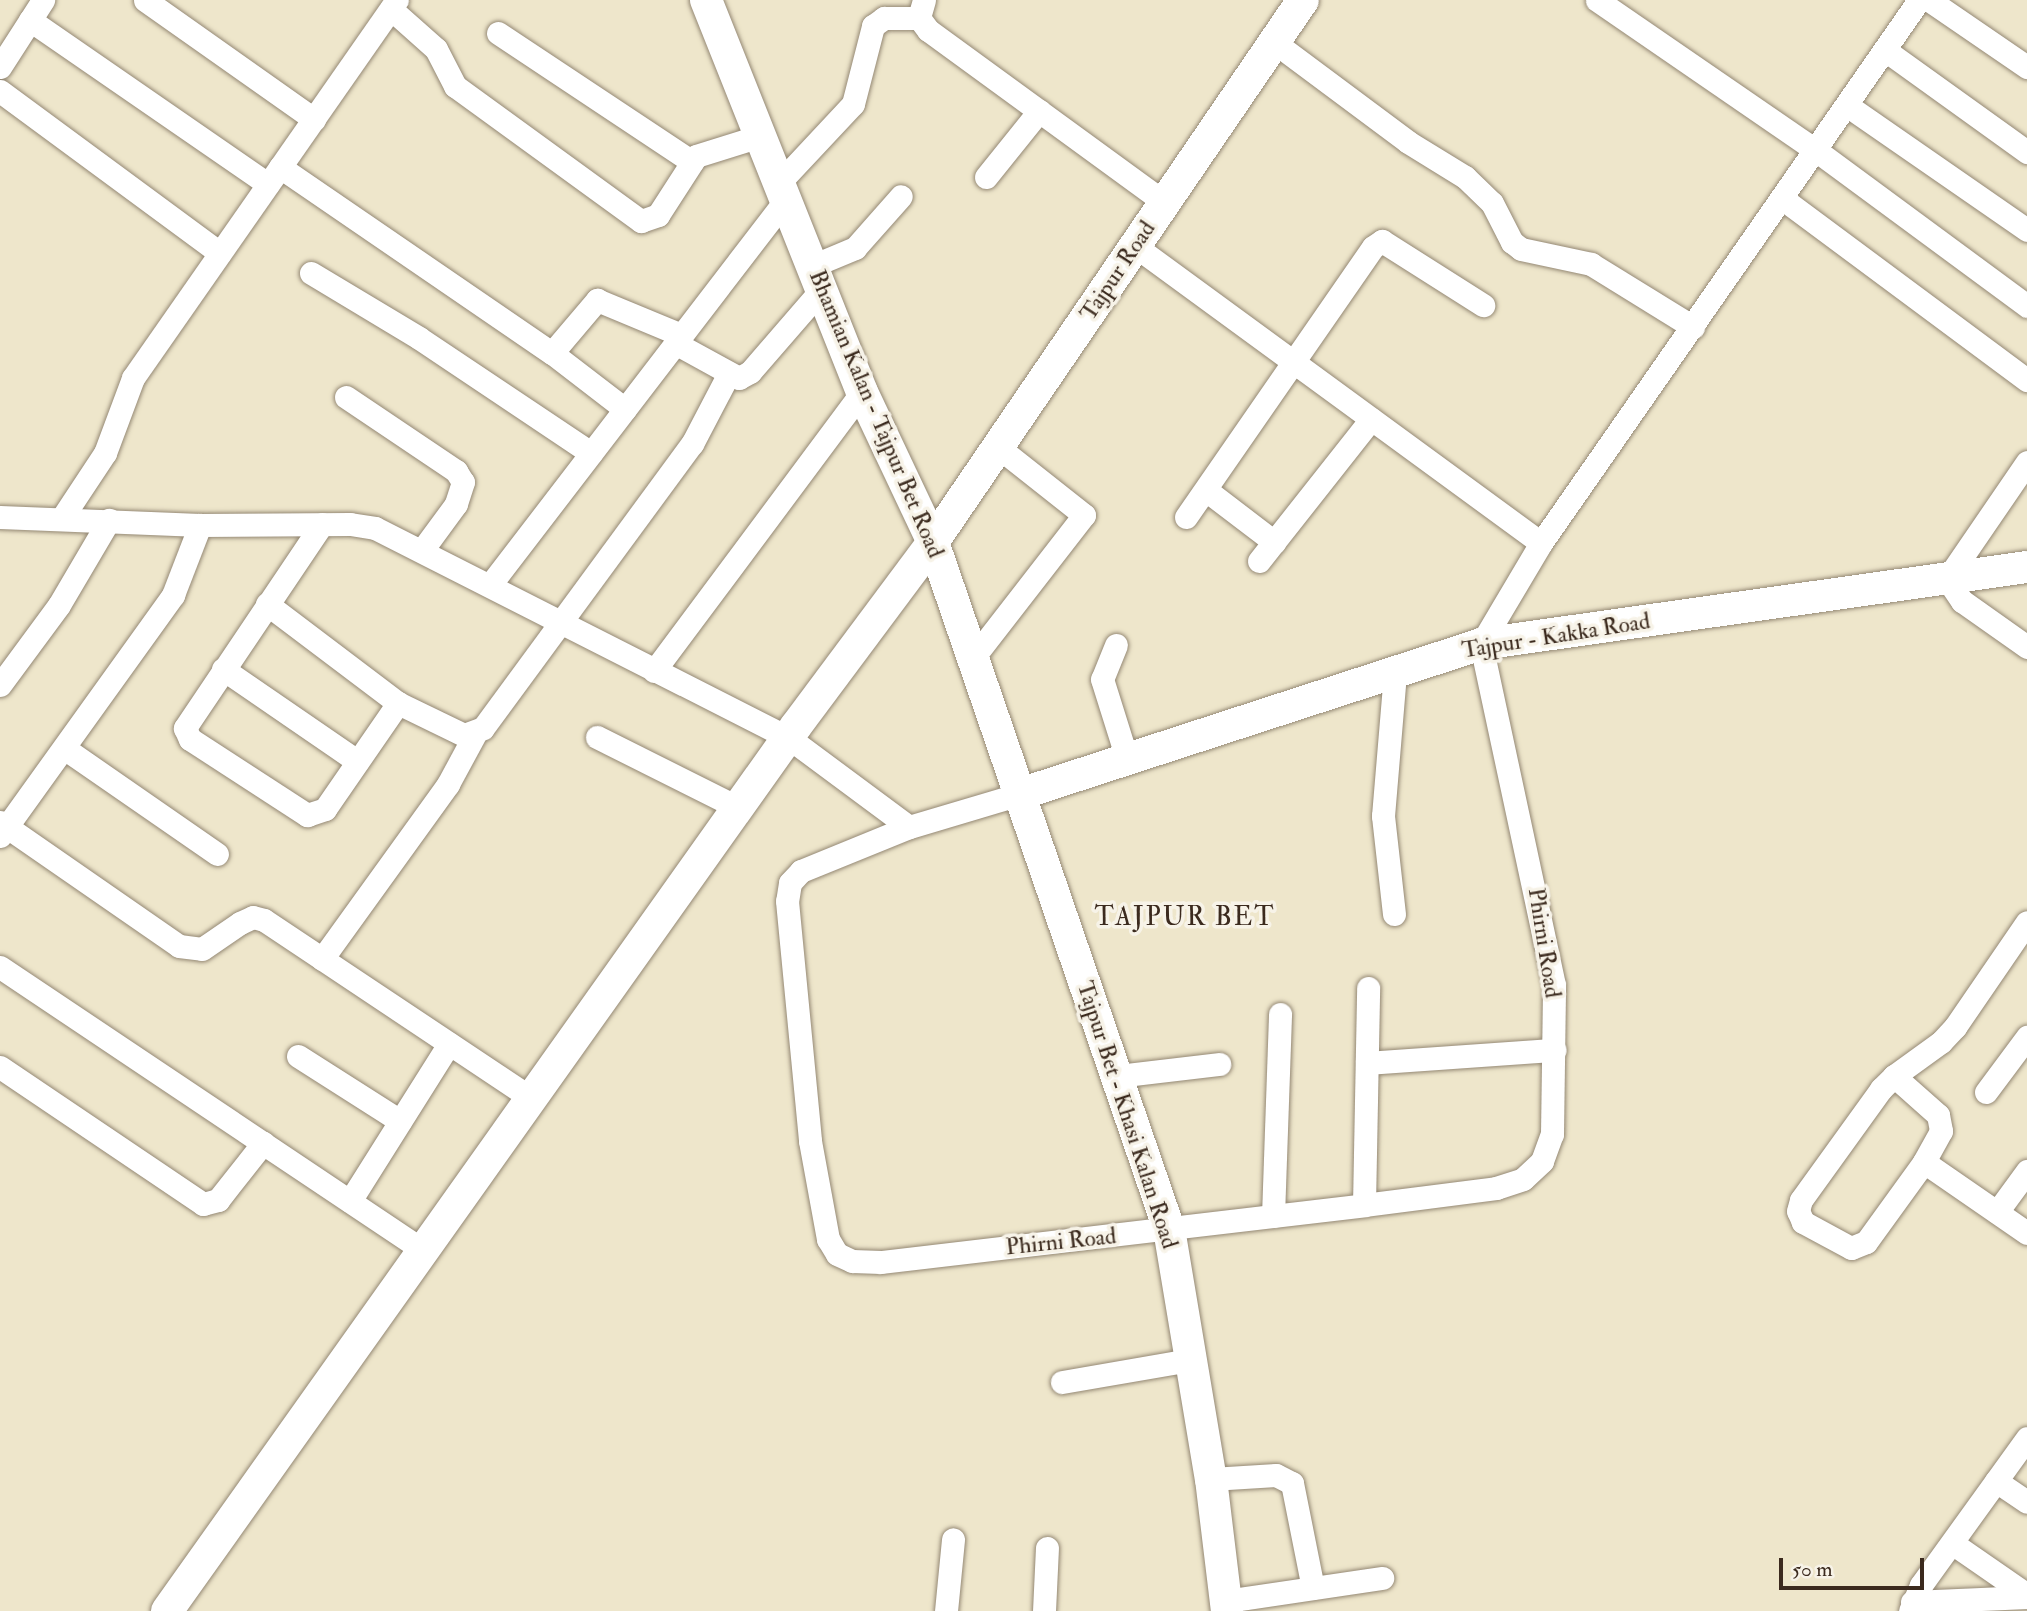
<!DOCTYPE html>
<style>
body{margin:0}
#map{position:relative;width:2027px;height:1611px;overflow:hidden;background:#eee6cb;font-family:"IM FELL Double Pica",serif}
div>[style]{position:absolute}
[style*='--x']{left:calc(var(--x)*1px);top:calc(var(--y)*1px);width:calc(var(--w)*1px);rotate:calc(var(--a)*1deg)}
.roads{filter:drop-shadow(0 0 2px #948874) drop-shadow(0 0 2px #948874)}
.street>*{height:23px;margin:-11.5px;padding:0 11.5px;transform-origin:11.5px;border-radius:11.5px;background:#fff}
.secondary>*{height:32px;margin:-16px;padding:0 16px;transform-origin:16px;border-radius:16px;background:#fff}
span{translate:-50% -50%;white-space:nowrap;text-align:center;line-height:1.15;-webkit-text-stroke:7px #f7f3e8;paint-order:stroke}
.street-label{font-size:23px;color:#3b2a1e}
.quarter-label{font-size:26px;color:#3b2a1e;letter-spacing:2px}
.scale{position:absolute;left:1779px;top:1558px;width:145px;height:32px;box-sizing:border-box;border:4px solid #3b2a1e;border-top:0;padding-left:9px;font-size:21px;line-height:24px;white-space:nowrap;color:#3b2a1e;-webkit-text-stroke:5px #f7f3e8;paint-order:stroke}
</style>
<div id="map">
<div class="roads">
<div class="street">
<i style="--x:145;--y:0;--w:207;--a:35.2"></i>
<i style="--x:924;--y:0;--w:19;--a:106"></i>
<i style="--x:919;--y:18;--w:15;--a:53"></i>
<i style="--x:928;--y:30;--w:293;--a:36.1"></i>
<i style="--x:1597;--y:0;--w:267;--a:34.5"></i>
<i style="--x:1817;--y:151;--w:261;--a:36.4"></i>
<i style="--x:1929;--y:0;--w:119;--a:34.4"></i>
<i style="--x:391;--y:9;--w:60;--a:41.6"></i>
<i style="--x:436;--y:49;--w:42;--a:62.8"></i>
<i style="--x:455;--y:86;--w:230;--a:36"></i>
<i style="--x:641;--y:221;--w:18;--a:-19"></i>
<i style="--x:658;--y:215;--w:70;--a:-57.2"></i>
<i style="--x:696;--y:156;--w:67;--a:-17.4"></i>
<i style="--x:30;--y:20;--w:289;--a:34.6"></i>
<i style="--x:498;--y:33;--w:233;--a:33.6"></i>
<i style="--x:1274;--y:42;--w:167;--a:36.7"></i>
<i style="--x:1408;--y:142;--w:67;--a:31.6"></i>
<i style="--x:1465;--y:177;--w:37;--a:44"></i>
<i style="--x:1492;--y:203;--w:44;--a:62.9"></i>
<i style="--x:1512;--y:242;--w:11;--a:38"></i>
<i style="--x:1521;--y:249;--w:72;--a:12.1"></i>
<i style="--x:1591;--y:264;--w:120;--a:31.7"></i>
<i style="--x:1885;--y:50;--w:175;--a:35.7"></i>
<i style="--x:0;--y:67;--w:80;--a:-57.3"></i>
<i style="--x:0;--y:91;--w:273;--a:36.4"></i>
<i style="--x:1848;--y:106;--w:218;--a:34.7"></i>
<i style="--x:280;--y:167;--w:330;--a:34.4"></i>
<i style="--x:552;--y:353;--w:92;--a:37.5"></i>
<i style="--x:986;--y:177;--w:85;--a:-51.2"></i>
<i style="--x:779;--y:183;--w:108;--a:-46.9"></i>
<i style="--x:853;--y:104;--w:81;--a:-75.6"></i>
<i style="--x:873;--y:26;--w:14;--a:-36"></i>
<i style="--x:884;--y:18;--w:35;--a:0"></i>
<i style="--x:1783;--y:199;--w:304;--a:36.6"></i>
<i style="--x:1135;--y:246;--w:503;--a:36.19"></i>
<i style="--x:812;--y:266;--w:47;--a:-22.7"></i>
<i style="--x:855;--y:248;--w:69;--a:-48.5"></i>
<i style="--x:311;--y:273;--w:126;--a:31"></i>
<i style="--x:419;--y:338;--w:207;--a:33.8"></i>
<i style="--x:675;--y:343;--w:73;--a:28.7"></i>
<i style="--x:739;--y:378;--w:13;--a:-29"></i>
<i style="--x:750;--y:372;--w:108;--a:-49.1"></i>
<i style="--x:552;--y:353;--w:70;--a:-49.7"></i>
<i style="--x:597;--y:300;--w:91;--a:22.6"></i>
<i style="--x:346;--y:397;--w:133;--a:33.9"></i>
<i style="--x:456;--y:471;--w:13;--a:58"></i>
<i style="--x:463;--y:482;--w:23;--a:108"></i>
<i style="--x:456;--y:504;--w:56;--a:126.3"></i>
<i style="--x:2027;--y:462;--w:142;--a:124.4"></i>
<i style="--x:1947;--y:579;--w:27;--a:56"></i>
<i style="--x:1962;--y:601;--w:80;--a:35.3"></i>
<i style="--x:1206;--y:490;--w:86;--a:37.4"></i>
<i style="--x:0;--y:517;--w:200;--a:2.3"></i>
<i style="--x:200;--y:525;--w:150;--a:-0.4"></i>
<i style="--x:350;--y:524;--w:25;--a:9"></i>
<i style="--x:375;--y:528;--w:464;--a:26.9"></i>
<i style="--x:789;--y:738;--w:149;--a:36.6"></i>
<i style="--x:1186;--y:517;--w:328;--a:-55.3"></i>
<i style="--x:1373;--y:247;--w:11;--a:-34"></i>
<i style="--x:1382;--y:241;--w:120;--a:32.4"></i>
<i style="--x:62;--y:518;--w:78;--a:-56.5"></i>
<i style="--x:105;--y:453;--w:80;--a:-69.5"></i>
<i style="--x:133;--y:378;--w:461;--a:-55.1"></i>
<i style="--x:322;--y:524;--w:246;--a:123.9"></i>
<i style="--x:185;--y:728;--w:12;--a:66"></i>
<i style="--x:190;--y:739;--w:140;--a:33"></i>
<i style="--x:307;--y:815;--w:19;--a:-18"></i>
<i style="--x:325;--y:809;--w:129;--a:-55.4"></i>
<i style="--x:398;--y:703;--w:73;--a:25.9"></i>
<i style="--x:464;--y:735;--w:20;--a:-20"></i>
<i style="--x:483;--y:728;--w:353;--a:-53.7"></i>
<i style="--x:692;--y:444;--w:78;--a:-62.4"></i>
<i style="--x:1259;--y:561;--w:181;--a:-51.7"></i>
<i style="--x:490;--y:585;--w:485;--a:-52.5"></i>
<i style="--x:267;--y:604;--w:164;--a:37.1"></i>
<i style="--x:1116;--y:645;--w:37;--a:112"></i>
<i style="--x:1102;--y:679;--w:84;--a:72.6"></i>
<i style="--x:973;--y:658;--w:181;--a:-52.2"></i>
<i style="--x:1084;--y:515;--w:110;--a:-141.7"></i>
<i style="--x:223;--y:669;--w:163;--a:34.5"></i>
<i style="--x:654;--y:671;--w:348;--a:-53.3"></i>
<i style="--x:0;--y:685;--w:99;--a:-53.6"></i>
<i style="--x:59;--y:605;--w:99;--a:-59.5"></i>
<i style="--x:597;--y:737;--w:159;--a:26.6"></i>
<i style="--x:64;--y:748;--w:186;--a:34.7"></i>
<i style="--x:1020;--y:794;--w:116;--a:163.4"></i>
<i style="--x:909;--y:827;--w:117;--a:157.8"></i>
<i style="--x:801;--y:871;--w:16;--a:133"></i>
<i style="--x:790;--y:883;--w:18;--a:99"></i>
<i style="--x:787;--y:901;--w:241;--a:84.5"></i>
<i style="--x:810;--y:1141;--w:100;--a:79.6"></i>
<i style="--x:828;--y:1239;--w:17;--a:59"></i>
<i style="--x:837;--y:1254;--w:17;--a:25"></i>
<i style="--x:852;--y:1261;--w:29;--a:2"></i>
<i style="--x:881;--y:1262;--w:486;--a:-6.7"></i>
<i style="--x:1364;--y:1205;--w:133;--a:-7.3"></i>
<i style="--x:1496;--y:1188;--w:28;--a:-18"></i>
<i style="--x:1523;--y:1179;--w:26;--a:-43"></i>
<i style="--x:1542;--y:1161;--w:29;--a:-70"></i>
<i style="--x:1552;--y:1134;--w:149;--a:-89.2"></i>
<i style="--x:1554;--y:985;--w:349;--a:-102.1"></i>
<i style="--x:1481;--y:644;--w:117;--a:-59.3"></i>
<i style="--x:1541;--y:543;--w:662;--a:-55.16"></i>
<i style="--x:0;--y:822;--w:218;--a:34.7"></i>
<i style="--x:179;--y:946;--w:23;--a:7"></i>
<i style="--x:202;--y:949;--w:46;--a:-34.4"></i>
<i style="--x:240;--y:923;--w:14;--a:-25"></i>
<i style="--x:253;--y:917;--w:11;--a:15"></i>
<i style="--x:264;--y:920;--w:322;--a:33.7"></i>
<i style="--x:0;--y:836;--w:297;--a:-54.3"></i>
<i style="--x:173;--y:595;--w:75;--a:-68.9"></i>
<i style="--x:1394;--y:914;--w:99;--a:-96.4"></i>
<i style="--x:1383;--y:816;--w:144;--a:-85.2"></i>
<i style="--x:322;--y:959;--w:216;--a:-54.2"></i>
<i style="--x:448;--y:784;--w:57;--a:-61.6"></i>
<i style="--x:0;--y:967;--w:510;--a:33.81"></i>
<i style="--x:298;--y:1056;--w:121;--a:32.5"></i>
<i style="--x:1367;--y:1063;--w:188;--a:-4"></i>
<i style="--x:0;--y:1067;--w:245;--a:34"></i>
<i style="--x:203;--y:1204;--w:16;--a:-15"></i>
<i style="--x:218;--y:1200;--w:73;--a:-51.7"></i>
<i style="--x:1117;--y:1076;--w:103;--a:-6.7"></i>
<i style="--x:1894;--y:1076;--w:59;--a:41.6"></i>
<i style="--x:1938;--y:1115;--w:16;--a:79"></i>
<i style="--x:1941;--y:1131;--w:35;--a:119"></i>
<i style="--x:1924;--y:1162;--w:99;--a:125.9"></i>
<i style="--x:1866;--y:1242;--w:16;--a:158"></i>
<i style="--x:1851;--y:1248;--w:55;--a:-151.6"></i>
<i style="--x:1803;--y:1222;--w:12;--a:-114"></i>
<i style="--x:1798;--y:1211;--w:11;--a:-75"></i>
<i style="--x:1801;--y:1200;--w:137;--a:-54.2"></i>
<i style="--x:1881;--y:1089;--w:18;--a:-45"></i>
<i style="--x:1894;--y:1076;--w:58;--a:-35.9"></i>
<i style="--x:1941;--y:1042;--w:21;--a:-47"></i>
<i style="--x:1955;--y:1027;--w:127;--a:-55.6"></i>
<i style="--x:1986;--y:1092;--w:69;--a:-53.3"></i>
<i style="--x:1924;--y:1162;--w:125;--a:34.6"></i>
<i style="--x:350;--y:1201;--w:186;--a:-57.8"></i>
<i style="--x:1364;--y:1205;--w:217;--a:-88.9"></i>
<i style="--x:1997;--y:1212;--w:51;--a:-53.8"></i>
<i style="--x:1273;--y:1216;--w:202;--a:-88"></i>
<i style="--x:1062;--y:1382;--w:129;--a:-9.8"></i>
<i style="--x:1211;--y:1479;--w:65;--a:-3.5"></i>
<i style="--x:1276;--y:1475;--w:18;--a:27"></i>
<i style="--x:1292;--y:1483;--w:107;--a:78.7"></i>
<i style="--x:1996;--y:1481;--w:37;--a:34"></i>
<i style="--x:1952;--y:1543;--w:91;--a:34.7"></i>
<i style="--x:1226;--y:1601;--w:158;--a:-8.4"></i>
<i style="--x:1912;--y:1602;--w:115;--a:-2.5"></i>
<i style="--x:946;--y:1611;--w:72;--a:-84.4"></i>
<i style="--x:1044;--y:1611;--w:63;--a:-87.3"></i>
<i style="--x:1910;--y:1611;--w:28;--a:-67"></i>
<i style="--x:1921;--y:1585;--w:181;--a:-54.2"></i>
</div>
<div class="secondary">
<i style="--x:706;--y:0;--w:422;--a:68.3"></i>
<i style="--x:862;--y:392;--w:166;--a:64.7"></i>
<i style="--x:933;--y:542;--w:726;--a:71.04"></i>
<i style="--x:1169;--y:1229;--w:254;--a:80.5"></i>
<i style="--x:1211;--y:1479;--w:133;--a:83.1"></i>
<i style="--x:1020;--y:794;--w:485;--a:-18"></i>
<i style="--x:1481;--y:644;--w:551;--a:-8.03"></i>
<i style="--x:167;--y:1611;--w:1086;--a:-54.6"></i>
<i style="--x:796;--y:726;--w:229;--a:-53.3"></i>
<i style="--x:933;--y:542;--w:656;--a:-55.68"></i>
</div>
</div>
<div class="street-label">
<span style="left:1118px;top:271px;rotate:-56deg">Tajpur Road</span>
<span style="left:876px;top:414px;rotate:67deg">Bhamian Kalan - Tajpur Bet Road</span>
<span style="left:1556px;top:636px;rotate:-9deg">Tajpur - Kakka Road</span>
<span style="left:1544px;top:943px;rotate:81deg">Phirni Road</span>
<span style="left:1127px;top:1115px;rotate:72deg">Tajpur Bet - Khasi Kalan Road</span>
<span style="left:1061px;top:1242px;rotate:-6deg">Phirni Road</span>
</div>
<div class="quarter-label">
<span style="left:1185px;top:918px">TAJPUR BET</span>
</div>
<div class="scale">50 m</div>
</div>
